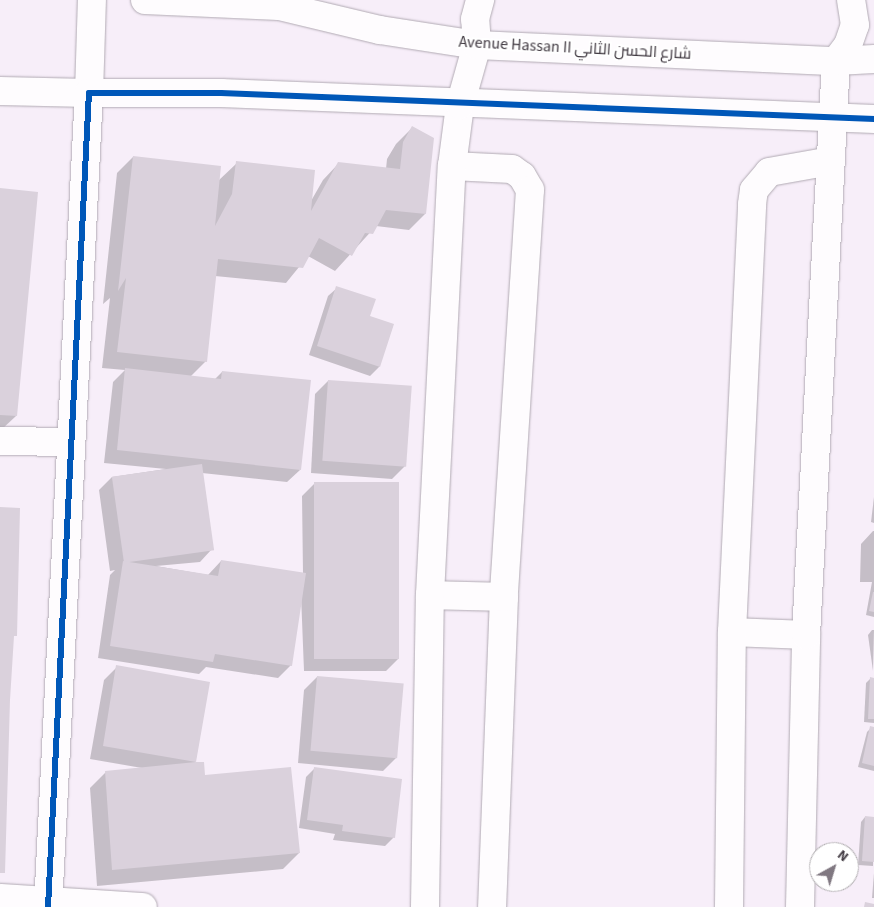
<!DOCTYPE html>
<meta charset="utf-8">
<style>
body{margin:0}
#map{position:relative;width:874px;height:907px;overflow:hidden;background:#f7eef9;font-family:"Source Sans 3",Cairo,sans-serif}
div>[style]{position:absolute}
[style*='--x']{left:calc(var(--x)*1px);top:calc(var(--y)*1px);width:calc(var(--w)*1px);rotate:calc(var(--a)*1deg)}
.shadow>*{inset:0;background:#0003}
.building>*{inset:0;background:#dad1dc;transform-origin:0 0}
.roads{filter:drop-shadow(0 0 1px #b1aab3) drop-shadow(0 0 1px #b1aab3)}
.street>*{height:28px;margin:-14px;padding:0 14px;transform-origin:14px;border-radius:14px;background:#fefcfe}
.primary>*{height:28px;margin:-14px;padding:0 14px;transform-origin:14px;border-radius:14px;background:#fefcfe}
.cycleway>*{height:6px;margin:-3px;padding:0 3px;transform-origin:3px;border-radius:3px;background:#0057b8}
span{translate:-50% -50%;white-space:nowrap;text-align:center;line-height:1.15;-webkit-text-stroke:4px #fff;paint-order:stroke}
.street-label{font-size:16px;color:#403941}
.north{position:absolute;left:809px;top:842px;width:50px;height:50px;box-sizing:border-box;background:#fff;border:1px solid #b3b0b3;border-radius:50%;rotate:39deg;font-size:14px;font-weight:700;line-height:20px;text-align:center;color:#403941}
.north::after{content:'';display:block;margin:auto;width:18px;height:22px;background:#807881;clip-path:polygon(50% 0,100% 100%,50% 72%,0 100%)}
</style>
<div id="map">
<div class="shadow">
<i style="clip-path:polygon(412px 128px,433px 139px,425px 214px,409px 230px,376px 226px,335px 271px,308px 256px,286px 283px,215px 276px,206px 361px,190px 377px,215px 379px,222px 372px,300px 470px,287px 482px,202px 473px,212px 549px,200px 562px,156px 566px,208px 575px,221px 561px,303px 574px,302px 496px,315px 483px,399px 658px,386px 671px,304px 671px,301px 595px,291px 665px,278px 678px,206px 667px,199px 674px,98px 658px,110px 575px,115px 570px,110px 571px,99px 490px,112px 477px,166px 469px,104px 463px,113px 382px,125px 370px,102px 368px,110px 298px,103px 304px,117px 173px,133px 157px,218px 181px,237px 163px,311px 201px,323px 180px,339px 163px,386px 169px,387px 159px,396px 144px)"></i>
<i style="clip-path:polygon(0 189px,16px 416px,0 431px)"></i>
<i style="clip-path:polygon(337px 288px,368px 317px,393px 325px,379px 367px,370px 376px,309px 355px,328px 296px)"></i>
<i style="clip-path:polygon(328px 381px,405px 466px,392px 479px,311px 473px,315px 394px)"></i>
<i style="clip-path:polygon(874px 497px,874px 523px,871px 522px)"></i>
<i style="clip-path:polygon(873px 531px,874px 531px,874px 617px,866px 615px,872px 582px,860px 582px,861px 544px)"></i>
<i style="clip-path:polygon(872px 630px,874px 630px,873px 671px,868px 635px)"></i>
<i style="clip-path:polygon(117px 667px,209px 683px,195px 764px,204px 776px,299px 853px,283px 869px,97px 886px,90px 788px,106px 772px,142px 768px,90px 759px,104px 680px)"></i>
<i style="clip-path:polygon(317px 677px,396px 758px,383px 771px,298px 763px,304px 690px)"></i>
<i style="clip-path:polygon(870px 679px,874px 679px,874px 723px,864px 722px,866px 683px)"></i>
<i style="clip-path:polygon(871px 728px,874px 728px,874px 771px,858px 767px,867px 732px)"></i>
<i style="clip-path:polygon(314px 769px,394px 837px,385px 846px,333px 840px,335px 834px,299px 828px,306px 777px)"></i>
<i style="clip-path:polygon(865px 817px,874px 818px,873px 866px,858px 865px,861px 822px)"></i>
<i style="clip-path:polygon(874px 873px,874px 898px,872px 898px)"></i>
</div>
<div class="building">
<i style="clip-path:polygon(412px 126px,434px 138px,426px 214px,386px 210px,373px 234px,365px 233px,352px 256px,319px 238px,303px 268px,218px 259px,207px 362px,117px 352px,126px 278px,118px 291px,133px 156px,221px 166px,215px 226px,232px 194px,236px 161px,315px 170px,311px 211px,338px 162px,400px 169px,403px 142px)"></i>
<i style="clip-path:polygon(0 188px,38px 192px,17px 416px,0 415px)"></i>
<i style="clip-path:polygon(336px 286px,376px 299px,370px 316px,394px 324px,380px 367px,317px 346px)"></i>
<i style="clip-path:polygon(125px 368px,221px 379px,222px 371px,311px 380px,301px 470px,117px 450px)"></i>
<i style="left:328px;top:380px;width:84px;height:81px;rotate:4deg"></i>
<i style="left:202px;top:464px;width:87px;height:91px;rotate:82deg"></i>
<i style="left:314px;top:482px;width:85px;height:177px"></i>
<i style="clip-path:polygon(0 507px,20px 508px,17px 636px,14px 636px,10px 700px,5px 873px,0 873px)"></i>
<i style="clip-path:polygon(221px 560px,306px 573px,292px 666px,215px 654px,213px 662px,110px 646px,123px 561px,218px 576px)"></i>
<i style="clip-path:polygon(873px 592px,874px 592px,874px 612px,869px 611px)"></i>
<i style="clip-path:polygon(116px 665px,210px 682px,196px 762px,204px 762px,205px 775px,291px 767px,300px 853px,112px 870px,105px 771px,196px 762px,103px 746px)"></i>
<i style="left:317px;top:676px;width:87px;height:75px;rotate:5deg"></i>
<i style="clip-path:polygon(870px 677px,874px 678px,874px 719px,868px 719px)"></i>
<i style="clip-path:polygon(870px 726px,874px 727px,874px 766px,862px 763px)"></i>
<i style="clip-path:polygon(314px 767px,402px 779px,395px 838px,342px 831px,343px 825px,307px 820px)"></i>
<i style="clip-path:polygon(865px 816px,874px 817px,874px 862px,862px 861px)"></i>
<i style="clip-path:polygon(865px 902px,874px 904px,874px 907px,864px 907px)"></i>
</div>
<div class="roads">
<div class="street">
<i style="--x:0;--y:91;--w:89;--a:1.3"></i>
<i style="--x:89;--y:93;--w:93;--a:-88.2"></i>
<i style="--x:452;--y:166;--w:60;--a:2.9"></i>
<i style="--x:512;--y:169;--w:12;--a:35"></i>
<i style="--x:522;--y:176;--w:16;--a:60"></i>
<i style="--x:530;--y:190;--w:408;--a:93.7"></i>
<i style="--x:504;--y:597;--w:310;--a:92.2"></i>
<i style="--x:0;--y:441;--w:71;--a:0.8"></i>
<i style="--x:430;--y:595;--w:74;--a:1.5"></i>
<i style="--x:732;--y:632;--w:74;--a:2.3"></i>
<i style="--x:0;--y:898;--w:143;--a:3.6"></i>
<i style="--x:48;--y:907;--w:815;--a:-87.12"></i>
<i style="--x:89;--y:93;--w:132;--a:0"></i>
<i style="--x:221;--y:93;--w:654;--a:2.28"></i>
<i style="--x:425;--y:907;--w:312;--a:-89.1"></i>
<i style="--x:430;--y:595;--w:430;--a:-87.1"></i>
<i style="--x:452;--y:166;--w:62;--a:-82.5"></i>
<i style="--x:460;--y:105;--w:62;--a:-74.2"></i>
<i style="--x:729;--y:907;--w:275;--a:-89.4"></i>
<i style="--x:732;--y:632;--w:428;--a:-87.3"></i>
<i style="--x:752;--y:204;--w:14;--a:-82"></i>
<i style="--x:754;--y:190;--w:23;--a:-50"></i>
<i style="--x:769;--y:172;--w:63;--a:-10.1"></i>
<i style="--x:800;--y:907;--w:272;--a:-88.7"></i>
<i style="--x:806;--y:635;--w:575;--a:-87.01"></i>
</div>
<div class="primary">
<i style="--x:145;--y:0;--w:134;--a:2.6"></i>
<i style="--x:279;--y:6;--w:104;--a:13.4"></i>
<i style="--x:380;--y:30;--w:98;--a:8.8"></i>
<i style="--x:477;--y:45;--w:359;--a:2.6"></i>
<i style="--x:836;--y:61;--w:38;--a:-3"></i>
<i style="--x:477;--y:45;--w:26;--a:-94"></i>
<i style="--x:475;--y:19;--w:20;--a:-75"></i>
<i style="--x:836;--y:61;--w:20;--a:-53"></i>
<i style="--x:848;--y:45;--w:21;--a:-71"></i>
<i style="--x:855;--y:25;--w:25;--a:-99"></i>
</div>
</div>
<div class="cycleway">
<i style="--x:48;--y:907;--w:815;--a:-87.12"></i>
<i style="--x:89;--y:93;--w:132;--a:0"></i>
<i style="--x:221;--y:93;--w:654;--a:2.28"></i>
</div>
<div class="street-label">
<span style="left:575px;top:48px;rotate:3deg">Avenue Hassan II شارع الحسن الثاني</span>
</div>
<div class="north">N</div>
</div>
